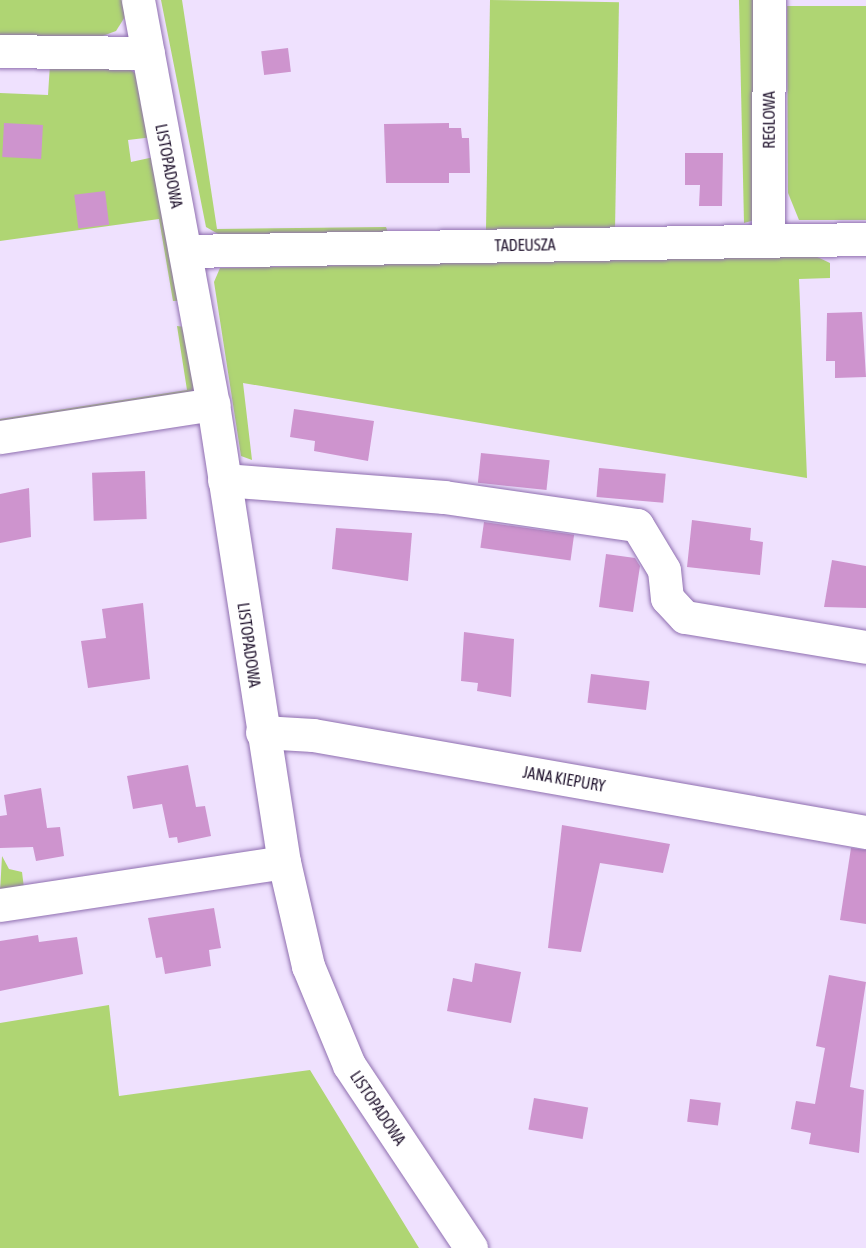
<!DOCTYPE html>
<style>
body{margin:0}
#map{position:relative;width:866px;height:1248px;overflow:hidden;background:#efe1fe;font-family:"Asap Condensed",sans-serif}
div>[style]{position:absolute}
[style*='--x']{left:calc(var(--x)*1px);top:calc(var(--y)*1px);width:calc(var(--w)*1px);rotate:calc(var(--a)*1deg)}
.green>*{inset:0;background:#afd573;transform-origin:0 0}
.building>*{inset:0;background:#ce94ce;transform-origin:0 0}
.roads{filter:drop-shadow(0 0 2px #8f6fb0) drop-shadow(0 0 2px #8f6fb0)}
.minor>*{height:33px;margin:-16.5px;padding:0 16.5px;transform-origin:16.5px;border-radius:16.5px;background:#fff}
span{translate:-50% -50%;white-space:nowrap;text-align:center;line-height:1.15;-webkit-text-stroke:5px #fff;paint-order:stroke}
.street-label{font-size:16px;color:#231630}
</style>
<div id="map">
<div class="green">
<i style="clip-path:polygon(0 0,126px 0,128px 12px,116px 31px,97px 38px,0 39px)"></i>
<i style="clip-path:polygon(161px 0,182px 0,217px 229px,386px 227px,389px 235px,220px 235px,206px 227px)"></i>
<i style="left:490px;top:0;width:129px;height:234px;rotate:1deg"></i>
<i style="clip-path:polygon(739px 0,764px 0,755px 220px,744px 223px)"></i>
<i style="clip-path:polygon(787px 6px,866px 6px,866px 220px,799px 220px,788px 193px)"></i>
<i style="clip-path:polygon(50px 64px,126px 66px,136px 74px,153px 137px,128px 140px,131px 162px,154px 157px,183px 301px,173px 301px,159px 219px,0 241px,0 93px,48px 95px)"></i>
<i style="clip-path:polygon(811px 254px,830px 263px,830px 278px,799px 279px,807px 478px,243px 383px,252px 460px,241px 456px,214px 282px,220px 268px)"></i>
<i style="clip-path:polygon(177px 326px,185px 327px,194px 392px,0 425px,0 419px,187px 390px)"></i>
<i style="clip-path:polygon(2px 856px,9px 869px,22px 872px,24px 888px,0 892px)"></i>
<i style="clip-path:polygon(109px 1005px,119px 1096px,310px 1070px,419px 1248px,0 1248px,0 1023px)"></i>
</div>
<div class="building">
<i style="left:288px;top:48px;width:24px;height:27px;rotate:83deg"></i>
<i style="left:4px;top:123px;width:39px;height:34px;rotate:3deg"></i>
<i style="clip-path:polygon(449px 123px,449px 128px,461px 128px,462px 138px,469px 138px,470px 173px,449px 173px,449px 183px,386px 183px,384px 124px)"></i>
<i style="clip-path:polygon(685px 153px,723px 153px,722px 206px,699px 206px,700px 185px,685px 185px)"></i>
<i style="left:105px;top:191px;width:34px;height:31px;rotate:83deg"></i>
<i style="clip-path:polygon(862px 312px,866px 377px,835px 378px,835px 361px,826px 361px,827px 313px)"></i>
<i style="clip-path:polygon(294px 409px,374px 421px,368px 461px,314px 451px,315px 441px,290px 437px)"></i>
<i style="left:481px;top:453px;width:69px;height:30px;rotate:6deg"></i>
<i style="left:599px;top:468px;width:67px;height:29px;rotate:5deg"></i>
<i style="left:145px;top:471px;width:48px;height:53px;rotate:88deg"></i>
<i style="clip-path:polygon(29px 488px,31px 537px,0 543px,0 494px)"></i>
<i style="clip-path:polygon(692px 520px,751px 528px,750px 540px,763px 542px,760px 575px,687px 567px)"></i>
<i style="left:484px;top:522px;width:91px;height:26px;rotate:8deg"></i>
<i style="clip-path:polygon(336px 528px,412px 533px,408px 581px,332px 569px)"></i>
<i style="clip-path:polygon(606px 554px,635px 558px,640px 566px,633px 612px,599px 607px)"></i>
<i style="clip-path:polygon(832px 560px,866px 566px,866px 608px,824px 607px)"></i>
<i style="clip-path:polygon(143px 603px,150px 679px,88px 688px,81px 641px,106px 638px,102px 609px)"></i>
<i style="clip-path:polygon(464px 632px,514px 639px,511px 697px,477px 691px,478px 683px,461px 681px)"></i>
<i style="left:591px;top:674px;width:59px;height:29px;rotate:7deg"></i>
<i style="clip-path:polygon(188px 765px,196px 807px,205px 806px,211px 836px,178px 843px,177px 837px,169px 838px,162px 804px,133px 809px,127px 776px)"></i>
<i style="clip-path:polygon(41px 788px,47px 828px,60px 827px,64px 856px,36px 861px,33px 847px,0 848px,0 816px,7px 815px,4px 795px)"></i>
<i style="clip-path:polygon(562px 825px,670px 844px,663px 873px,600px 863px,581px 952px,548px 948px)"></i>
<i style="clip-path:polygon(851px 848px,866px 850px,866px 924px,840px 920px)"></i>
<i style="clip-path:polygon(214px 908px,221px 948px,209px 950px,211px 966px,165px 974px,162px 957px,156px 958px,148px 918px)"></i>
<i style="clip-path:polygon(38px 935px,39px 942px,77px 937px,83px 974px,0 991px,0 941px)"></i>
<i style="clip-path:polygon(475px 963px,521px 972px,511px 1023px,447px 1011px,453px 978px,472px 982px)"></i>
<i style="clip-path:polygon(829px 975px,866px 982px,850px 1087px,864px 1090px,859px 1153px,809px 1144px,811px 1133px,791px 1129px,796px 1101px,815px 1104px,825px 1048px,816px 1046px)"></i>
<i style="left:534px;top:1098px;width:55px;height:32px;rotate:10deg"></i>
<i style="left:690px;top:1099px;width:31px;height:23px;rotate:7deg"></i>
</div>
<div class="roads">
<div class="minor">
<i style="--x:138;--y:0;--w:411;--a:79.5"></i>
<i style="--x:213;--y:404;--w:463;--a:81.2"></i>
<i style="--x:284;--y:862;--w:107;--a:77"></i>
<i style="--x:308;--y:966;--w:107;--a:67.5"></i>
<i style="--x:349;--y:1065;--w:220;--a:56.3"></i>
<i style="--x:0;--y:51;--w:148;--a:0.8"></i>
<i style="--x:768;--y:240;--w:240;--a:-89.8"></i>
<i style="--x:185;--y:251;--w:681;--a:-1.01"></i>
<i style="--x:0;--y:437;--w:216;--a:-8.8"></i>
<i style="--x:224;--y:480;--w:221;--a:4.4"></i>
<i style="--x:444;--y:497;--w:195;--a:8.3"></i>
<i style="--x:637;--y:525;--w:52;--a:59"></i>
<i style="--x:664;--y:570;--w:28;--a:84"></i>
<i style="--x:667;--y:598;--w:26;--a:47"></i>
<i style="--x:685;--y:617;--w:183;--a:9.4"></i>
<i style="--x:262;--y:732;--w:51;--a:3.4"></i>
<i style="--x:313;--y:735;--w:561;--a:9.95"></i>
<i style="--x:0;--y:905;--w:287;--a:-8.6"></i>
</div>
</div>
<div class="street-label">
<span style="left:769px;top:120px;rotate:-90deg">REGLOWA</span>
<span style="left:169px;top:166px;rotate:79deg">LISTOPADOWA</span>
<span style="left:525px;top:245px;rotate:-1deg">TADEUSZA</span>
<span style="left:249px;top:645px;rotate:82deg">LISTOPADOWA</span>
<span style="left:564px;top:779px;rotate:10deg">JANA KIEPURY</span>
<span style="left:378px;top:1108px;rotate:56deg">LISTOPADOWA</span>
</div>
</div>
